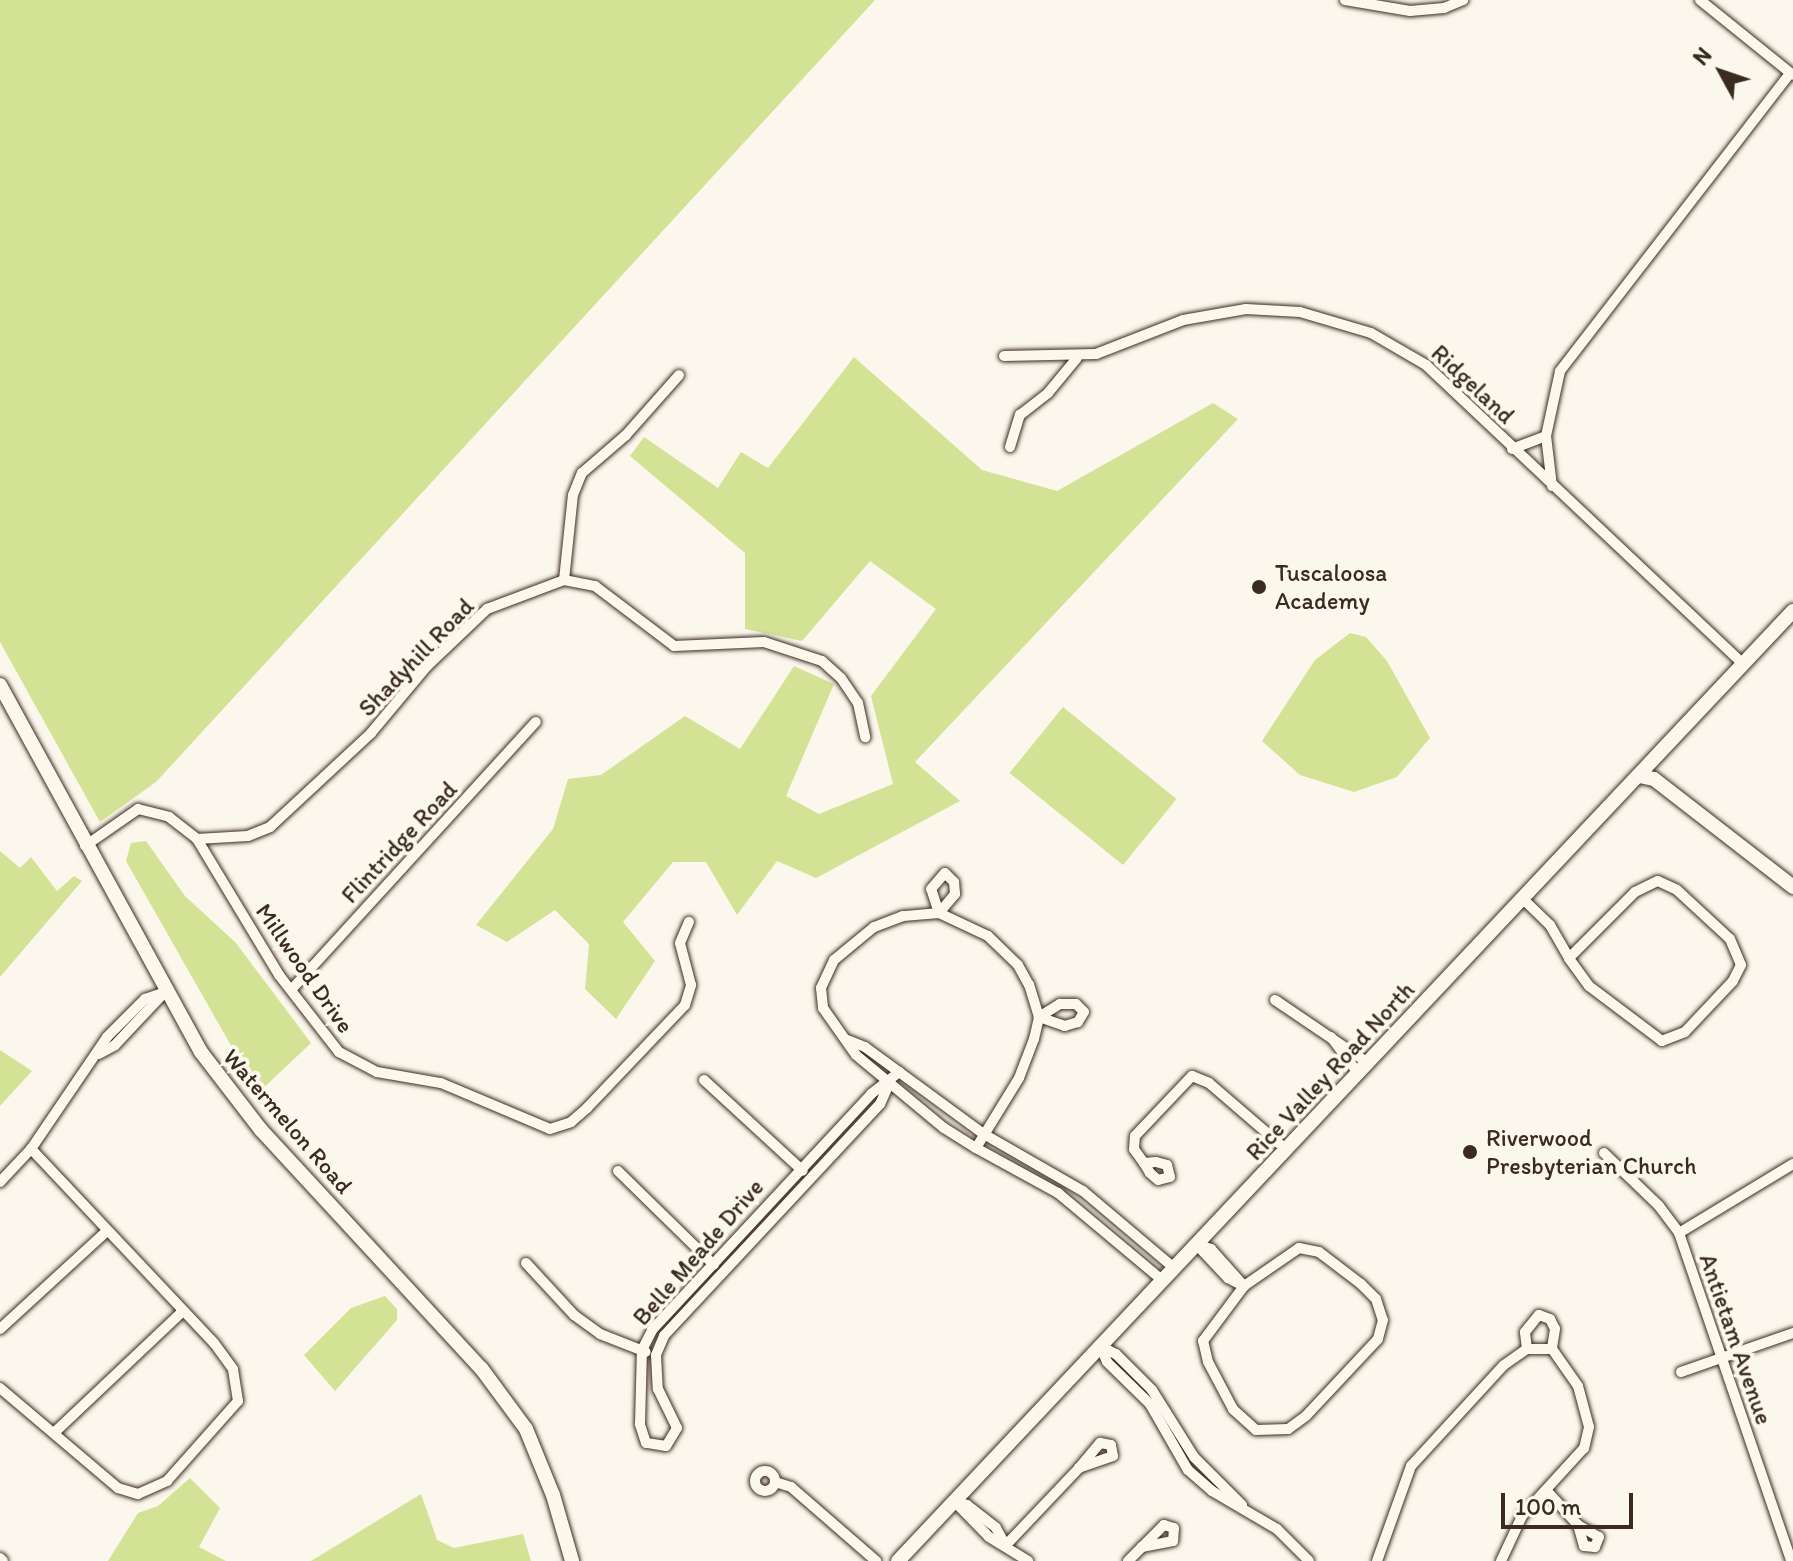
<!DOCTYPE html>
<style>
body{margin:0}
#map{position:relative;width:1793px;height:1561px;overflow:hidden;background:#fbf7ec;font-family:Itim,sans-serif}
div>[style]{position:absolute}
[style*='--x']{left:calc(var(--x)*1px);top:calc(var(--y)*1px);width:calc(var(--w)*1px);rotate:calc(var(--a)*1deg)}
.green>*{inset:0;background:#d4e295;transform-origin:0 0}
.roads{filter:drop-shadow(0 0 2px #3b2a1e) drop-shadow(0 0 2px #3b2a1e)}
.minor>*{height:10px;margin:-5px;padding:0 5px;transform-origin:5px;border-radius:5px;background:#fbf7ec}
.minor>.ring{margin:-5px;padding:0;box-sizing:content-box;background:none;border:10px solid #fbf7ec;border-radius:50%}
.tertiary>*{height:14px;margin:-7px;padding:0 7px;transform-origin:7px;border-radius:7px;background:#fbf7ec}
.secondary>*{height:14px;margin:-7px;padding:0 7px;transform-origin:7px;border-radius:7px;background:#fbf7ec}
.dots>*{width:22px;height:22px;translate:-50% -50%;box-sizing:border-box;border:4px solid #fbf7ec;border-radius:50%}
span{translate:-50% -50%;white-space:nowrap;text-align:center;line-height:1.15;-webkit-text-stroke:8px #fbf7ec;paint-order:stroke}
.street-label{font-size:24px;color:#3b2a1e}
.poi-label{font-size:24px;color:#3b2a1e}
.left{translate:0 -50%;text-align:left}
.north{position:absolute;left:1681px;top:32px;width:80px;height:80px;-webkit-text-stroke:6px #fbf7ec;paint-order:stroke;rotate:310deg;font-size:22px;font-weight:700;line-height:32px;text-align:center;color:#3b2a1e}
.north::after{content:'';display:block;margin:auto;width:28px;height:36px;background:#3b2a1e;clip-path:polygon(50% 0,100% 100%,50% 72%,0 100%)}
.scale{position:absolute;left:1501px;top:1493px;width:132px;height:36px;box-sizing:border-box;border:4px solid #3b2a1e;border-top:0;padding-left:10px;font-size:24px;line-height:28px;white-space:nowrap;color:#3b2a1e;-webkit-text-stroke:6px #fbf7ec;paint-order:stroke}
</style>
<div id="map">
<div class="green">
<i style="clip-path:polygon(0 0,875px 0,156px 782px,100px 822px,0 642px)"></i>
<i style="clip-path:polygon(854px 357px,982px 470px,1057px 491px,1213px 403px,1238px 419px,915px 762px,960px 801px,816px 878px,777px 861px,737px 915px,706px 862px,673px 862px,623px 922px,655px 961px,616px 1019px,585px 989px,589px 944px,555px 910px,507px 942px,476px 925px,553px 829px,568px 779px,601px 775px,685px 716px,740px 749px,794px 666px,834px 684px,786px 796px,819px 814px,893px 784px,871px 696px,936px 609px,870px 561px,802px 641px,745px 629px,745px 553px,630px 456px,644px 437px,718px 488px,741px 452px,768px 468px)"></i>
<i style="clip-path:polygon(1350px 633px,1366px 637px,1387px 661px,1430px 738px,1397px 777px,1354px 792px,1300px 775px,1262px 741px,1315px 660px)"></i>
<i style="left:1063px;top:707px;width:146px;height:85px;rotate:39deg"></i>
<i style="clip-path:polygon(146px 841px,185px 896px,236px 943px,311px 1043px,258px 1093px,126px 861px,131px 843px)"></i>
<i style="clip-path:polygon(0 851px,20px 868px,31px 857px,57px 891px,74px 876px,82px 881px,0 977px)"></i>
<i style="clip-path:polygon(0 1050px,32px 1071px,0 1106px)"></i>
<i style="clip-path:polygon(385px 1296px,397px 1309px,397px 1320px,335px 1391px,304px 1355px,351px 1308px)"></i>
<i style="clip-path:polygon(190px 1478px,220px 1508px,199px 1547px,226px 1561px,108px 1561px,138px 1513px,158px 1506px)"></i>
<i style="clip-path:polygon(421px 1494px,437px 1540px,454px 1548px,523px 1534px,531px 1561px,311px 1561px)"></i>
</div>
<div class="roads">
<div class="minor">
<i style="--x:1345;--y:0;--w:66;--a:9.6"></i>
<i style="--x:1410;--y:11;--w:34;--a:-5"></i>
<i style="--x:1444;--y:8;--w:21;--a:-23"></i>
<i style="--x:1700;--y:0;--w:119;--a:38.9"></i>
<i style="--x:1004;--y:356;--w:92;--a:-1.2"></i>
<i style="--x:1096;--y:354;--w:93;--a:-21.3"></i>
<i style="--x:1183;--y:320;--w:64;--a:-9.9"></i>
<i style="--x:1246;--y:309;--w:54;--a:3.2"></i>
<i style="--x:1300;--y:312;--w:74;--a:16.5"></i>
<i style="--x:1371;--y:333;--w:64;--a:30.2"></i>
<i style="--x:1426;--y:365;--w:436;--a:43.3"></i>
<i style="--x:1010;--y:447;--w:34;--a:-73"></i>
<i style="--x:1020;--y:415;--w:36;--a:-38"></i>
<i style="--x:1048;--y:393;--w:45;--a:-50.4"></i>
<i style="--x:1512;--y:449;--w:36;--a:-21"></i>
<i style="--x:1552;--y:486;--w:50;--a:-96.8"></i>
<i style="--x:1546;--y:436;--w:66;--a:-77.8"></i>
<i style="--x:1560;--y:371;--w:376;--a:-52.3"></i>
<i style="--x:564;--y:580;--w:85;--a:-84"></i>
<i style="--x:573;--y:495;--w:24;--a:-68"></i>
<i style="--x:582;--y:473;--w:58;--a:-40.8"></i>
<i style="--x:626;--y:435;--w:80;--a:-48.5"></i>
<i style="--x:197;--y:839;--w:51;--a:-3.4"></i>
<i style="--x:248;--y:836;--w:24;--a:-22"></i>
<i style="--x:270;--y:827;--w:138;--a:-42.9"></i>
<i style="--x:371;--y:733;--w:87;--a:-50.1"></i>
<i style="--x:427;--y:666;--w:83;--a:-43.5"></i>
<i style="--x:487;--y:609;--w:82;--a:-20.6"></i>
<i style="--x:564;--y:580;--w:32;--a:11"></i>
<i style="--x:595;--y:586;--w:99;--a:37.2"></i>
<i style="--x:674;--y:646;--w:90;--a:-2.5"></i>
<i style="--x:764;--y:642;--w:61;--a:18.1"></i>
<i style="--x:822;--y:661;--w:25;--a:42"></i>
<i style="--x:841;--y:678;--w:30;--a:56"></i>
<i style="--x:858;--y:703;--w:35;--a:78"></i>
<i style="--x:85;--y:846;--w:65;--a:-34.9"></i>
<i style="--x:138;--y:809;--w:32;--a:14"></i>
<i style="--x:169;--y:817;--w:36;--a:38"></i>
<i style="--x:197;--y:839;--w:159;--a:58.9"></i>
<i style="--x:279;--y:975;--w:98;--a:52.1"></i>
<i style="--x:339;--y:1052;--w:43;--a:27.8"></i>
<i style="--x:377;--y:1072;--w:65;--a:9.8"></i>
<i style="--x:441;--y:1083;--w:118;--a:22.9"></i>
<i style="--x:550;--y:1129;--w:22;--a:-18"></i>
<i style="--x:571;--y:1122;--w:21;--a:-41"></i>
<i style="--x:587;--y:1108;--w:142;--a:-46.4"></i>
<i style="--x:685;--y:1005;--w:21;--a:-73"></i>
<i style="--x:691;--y:985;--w:43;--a:-104.7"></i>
<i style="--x:680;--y:943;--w:23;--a:-67"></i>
<i style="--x:945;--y:873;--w:13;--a:45"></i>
<i style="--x:954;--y:882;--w:12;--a:85"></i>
<i style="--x:955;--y:894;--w:25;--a:130"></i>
<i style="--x:939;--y:913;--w:25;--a:-108"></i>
<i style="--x:931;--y:889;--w:21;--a:-49"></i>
<i style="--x:1658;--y:881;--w:21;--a:25"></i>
<i style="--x:1677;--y:890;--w:72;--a:42.8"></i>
<i style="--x:1730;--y:939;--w:28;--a:67"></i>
<i style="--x:1741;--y:965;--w:18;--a:117"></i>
<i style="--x:1733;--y:981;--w:70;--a:133.3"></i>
<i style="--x:1685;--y:1032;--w:25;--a:159"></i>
<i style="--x:1662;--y:1041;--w:91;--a:-143"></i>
<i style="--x:1589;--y:986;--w:34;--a:-126"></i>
<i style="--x:1569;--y:958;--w:93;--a:-45"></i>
<i style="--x:1635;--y:892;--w:25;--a:-26"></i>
<i style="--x:1522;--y:898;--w:39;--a:44"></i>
<i style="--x:1550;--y:925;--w:38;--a:60"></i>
<i style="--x:291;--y:990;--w:363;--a:-47.6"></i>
<i style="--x:1275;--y:1000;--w:112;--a:34.1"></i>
<i style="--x:1060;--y:1004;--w:16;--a:0"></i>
<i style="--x:1076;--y:1004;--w:11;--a:45"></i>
<i style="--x:1084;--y:1012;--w:12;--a:121"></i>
<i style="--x:1078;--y:1022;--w:14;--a:163"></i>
<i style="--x:1065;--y:1026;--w:28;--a:-161"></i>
<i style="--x:1039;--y:1017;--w:25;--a:-32"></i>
<i style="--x:1331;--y:1037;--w:45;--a:53.1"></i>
<i style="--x:847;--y:1040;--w:19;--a:21"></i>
<i style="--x:865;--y:1047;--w:145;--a:36.3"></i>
<i style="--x:982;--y:1133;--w:116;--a:29.9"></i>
<i style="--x:1083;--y:1191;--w:119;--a:40.2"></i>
<i style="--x:99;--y:1054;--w:18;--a:-29"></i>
<i style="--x:115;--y:1045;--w:73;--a:-46.7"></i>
<i style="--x:704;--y:1080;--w:134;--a:42.6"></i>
<i style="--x:889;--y:1084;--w:22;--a:114"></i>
<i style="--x:880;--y:1104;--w:317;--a:133"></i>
<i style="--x:664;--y:1336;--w:21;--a:113"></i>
<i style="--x:656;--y:1355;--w:34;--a:87"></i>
<i style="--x:658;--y:1389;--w:43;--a:64"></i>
<i style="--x:677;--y:1428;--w:21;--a:121"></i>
<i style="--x:666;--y:1446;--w:20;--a:-171"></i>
<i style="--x:646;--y:1443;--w:20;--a:-108"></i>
<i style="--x:640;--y:1424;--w:74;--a:-88.5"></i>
<i style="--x:642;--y:1350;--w:22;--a:-63"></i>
<i style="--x:652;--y:1330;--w:322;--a:-47.1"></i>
<i style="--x:871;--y:1094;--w:36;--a:-38"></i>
<i style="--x:976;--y:1148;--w:82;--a:-58.4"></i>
<i style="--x:1019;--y:1078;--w:42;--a:-69"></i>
<i style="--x:1034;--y:1039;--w:23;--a:-77"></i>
<i style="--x:1039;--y:1017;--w:34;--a:-107"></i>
<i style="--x:1029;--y:985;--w:23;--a:-119"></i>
<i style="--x:1018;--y:965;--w:42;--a:-136"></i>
<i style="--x:988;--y:936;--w:54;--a:-154.9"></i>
<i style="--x:939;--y:913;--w:36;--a:175"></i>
<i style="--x:903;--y:916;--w:31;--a:159"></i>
<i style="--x:874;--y:927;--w:52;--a:140.5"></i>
<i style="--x:834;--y:960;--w:31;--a:115"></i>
<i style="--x:821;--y:988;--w:20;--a:84"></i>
<i style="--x:823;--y:1008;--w:57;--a:54.9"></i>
<i style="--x:856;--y:1055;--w:114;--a:39.7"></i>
<i style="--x:944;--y:1128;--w:38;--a:32"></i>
<i style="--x:976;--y:1148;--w:94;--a:28.8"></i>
<i style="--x:1058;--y:1193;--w:136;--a:39.9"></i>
<i style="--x:1604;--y:1153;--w:76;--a:43.9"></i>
<i style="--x:1659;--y:1206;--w:34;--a:53"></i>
<i style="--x:1679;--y:1233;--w:347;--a:71.1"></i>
<i style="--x:1156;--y:1162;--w:11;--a:15"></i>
<i style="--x:1167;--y:1165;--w:12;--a:76"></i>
<i style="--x:1170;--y:1177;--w:12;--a:166"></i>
<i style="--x:1158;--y:1180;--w:11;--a:-139"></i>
<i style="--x:1150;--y:1173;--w:12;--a:-121"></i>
<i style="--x:1144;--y:1163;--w:12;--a:-5"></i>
<i style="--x:1144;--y:1163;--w:17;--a:-126"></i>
<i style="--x:1134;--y:1149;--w:13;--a:-86"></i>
<i style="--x:1135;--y:1136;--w:83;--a:-46.5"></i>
<i style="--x:1192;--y:1076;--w:18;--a:22"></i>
<i style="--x:1209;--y:1083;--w:103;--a:40.7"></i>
<i style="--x:618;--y:1171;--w:134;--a:44.4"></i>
<i style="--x:0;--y:1182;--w:45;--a:-46.8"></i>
<i style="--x:31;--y:1149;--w:135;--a:-55.8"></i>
<i style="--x:107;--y:1037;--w:54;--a:-45"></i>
<i style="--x:145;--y:999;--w:21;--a:-19"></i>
<i style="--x:1679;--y:1233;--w:133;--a:-31.2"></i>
<i style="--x:1196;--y:1244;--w:16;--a:18"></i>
<i style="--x:1211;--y:1249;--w:50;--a:48.3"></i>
<i style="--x:1196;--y:1244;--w:47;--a:46.7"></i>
<i style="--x:1228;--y:1278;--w:18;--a:27"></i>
<i style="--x:1299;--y:1248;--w:20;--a:11"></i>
<i style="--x:1319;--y:1252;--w:53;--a:37.3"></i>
<i style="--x:1361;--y:1284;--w:21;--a:45"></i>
<i style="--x:1376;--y:1299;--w:22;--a:72"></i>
<i style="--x:1383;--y:1320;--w:20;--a:105"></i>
<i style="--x:1378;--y:1339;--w:105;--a:133.1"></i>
<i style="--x:1306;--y:1416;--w:22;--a:144"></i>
<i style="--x:1288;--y:1429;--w:32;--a:178"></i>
<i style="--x:1256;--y:1430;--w:31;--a:-138"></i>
<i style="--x:1233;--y:1409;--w:53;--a:-118"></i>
<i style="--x:1208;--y:1362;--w:22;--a:-103"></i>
<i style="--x:1203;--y:1341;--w:69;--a:-53.3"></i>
<i style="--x:1244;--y:1286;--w:67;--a:-34.6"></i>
<i style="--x:526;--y:1263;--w:71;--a:47.3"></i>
<i style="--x:574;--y:1315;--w:32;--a:36"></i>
<i style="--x:600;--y:1334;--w:49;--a:21.4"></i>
<i style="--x:0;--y:1329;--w:145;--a:-42.5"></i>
<i style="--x:1100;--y:1346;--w:17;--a:66"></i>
<i style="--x:1107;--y:1362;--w:60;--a:44.3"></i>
<i style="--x:1150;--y:1404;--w:76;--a:60.1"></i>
<i style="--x:1188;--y:1470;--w:32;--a:41"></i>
<i style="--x:1212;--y:1491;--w:75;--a:30.3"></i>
<i style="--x:1277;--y:1529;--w:45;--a:45"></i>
<i style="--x:1100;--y:1346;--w:18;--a:27"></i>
<i style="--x:1116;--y:1354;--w:51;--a:45"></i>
<i style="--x:1152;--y:1390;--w:79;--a:57.9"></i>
<i style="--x:1194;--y:1457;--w:68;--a:45"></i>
<i style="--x:1527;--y:1349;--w:17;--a:-97"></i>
<i style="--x:1525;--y:1332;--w:22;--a:-51"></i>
<i style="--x:1539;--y:1315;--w:12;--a:20"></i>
<i style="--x:1550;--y:1319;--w:11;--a:63"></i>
<i style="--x:1555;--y:1329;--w:20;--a:99"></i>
<i style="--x:1681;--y:1372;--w:119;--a:-19.2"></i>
<i style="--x:0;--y:1388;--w:155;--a:40.3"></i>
<i style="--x:118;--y:1488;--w:21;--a:17"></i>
<i style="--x:138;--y:1494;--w:32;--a:-24"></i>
<i style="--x:167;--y:1481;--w:107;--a:-48.4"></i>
<i style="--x:238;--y:1401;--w:32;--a:-99"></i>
<i style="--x:233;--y:1369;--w:32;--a:-126"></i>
<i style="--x:214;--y:1343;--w:267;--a:-133.3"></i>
<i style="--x:55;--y:1432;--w:176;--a:-43.4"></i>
<i style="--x:1100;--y:1443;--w:11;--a:10"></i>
<i style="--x:1111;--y:1445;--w:11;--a:80"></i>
<i style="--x:1113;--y:1456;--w:36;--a:161"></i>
<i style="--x:1079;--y:1468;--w:33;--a:-50"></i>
<i class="ring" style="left:755px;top:1471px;width:10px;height:10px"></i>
<i style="--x:775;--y:1482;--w:17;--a:17"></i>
<i style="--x:791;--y:1487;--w:113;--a:41"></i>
<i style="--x:1548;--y:1492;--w:45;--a:47.7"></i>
<i style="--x:954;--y:1501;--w:50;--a:45.8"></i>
<i style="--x:989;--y:1537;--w:46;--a:31.6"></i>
<i style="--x:954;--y:1501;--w:14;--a:17"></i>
<i style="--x:967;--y:1505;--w:37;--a:38"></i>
<i style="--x:996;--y:1528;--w:18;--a:61"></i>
<i style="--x:1164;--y:1525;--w:10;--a:17"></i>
<i style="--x:1174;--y:1528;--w:13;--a:94"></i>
<i style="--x:1173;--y:1541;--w:32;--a:169"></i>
<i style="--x:1142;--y:1547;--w:31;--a:-45"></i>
<i style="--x:1578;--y:1525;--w:24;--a:30"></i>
<i style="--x:1599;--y:1537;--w:11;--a:112"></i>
<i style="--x:1595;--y:1547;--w:11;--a:-175"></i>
<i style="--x:1584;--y:1546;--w:22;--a:-106"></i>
<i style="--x:1006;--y:1545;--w:106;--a:-46.5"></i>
<i style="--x:0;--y:1558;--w:4;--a:45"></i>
<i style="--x:1128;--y:1561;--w:20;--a:-45"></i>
<i style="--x:1377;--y:1561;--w:101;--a:-70.3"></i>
<i style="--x:1411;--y:1466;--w:137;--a:-47.4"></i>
<i style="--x:1504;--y:1365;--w:28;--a:-35"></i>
<i style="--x:1527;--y:1349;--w:25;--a:0"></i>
<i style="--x:1552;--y:1349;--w:45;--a:54.9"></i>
<i style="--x:1578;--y:1386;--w:42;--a:75"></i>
<i style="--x:1589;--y:1427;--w:22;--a:103"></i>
<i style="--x:1584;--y:1448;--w:92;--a:132.4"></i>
<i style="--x:1522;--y:1516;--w:50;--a:115"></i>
</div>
<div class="tertiary">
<i style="--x:1639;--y:776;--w:15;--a:11"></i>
<i style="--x:1654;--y:779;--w:176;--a:37.8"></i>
<i style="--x:898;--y:1561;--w:1305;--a:-46.71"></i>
</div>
<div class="secondary">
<i style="--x:0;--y:685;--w:418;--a:61.3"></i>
<i style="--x:201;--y:1052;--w:98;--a:52.4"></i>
<i style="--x:261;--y:1130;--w:324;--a:47.3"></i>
<i style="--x:481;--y:1368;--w:76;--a:53.6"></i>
<i style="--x:526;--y:1429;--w:71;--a:67.8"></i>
<i style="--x:553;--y:1495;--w:69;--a:73.9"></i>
</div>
</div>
<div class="dots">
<i style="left:1259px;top:587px;background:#3b2a1e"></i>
<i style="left:1470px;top:1152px;background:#3b2a1e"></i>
</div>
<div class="street-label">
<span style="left:1473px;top:384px;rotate:43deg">Ridgeland</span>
<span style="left:416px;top:657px;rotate:-46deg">Shadyhill Road</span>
<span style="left:399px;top:842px;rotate:-47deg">Flintridge Road</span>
<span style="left:305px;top:968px;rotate:55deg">Millwood Drive</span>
<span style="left:1330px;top:1071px;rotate:-47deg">Rice Valley Road North</span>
<span style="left:288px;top:1121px;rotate:49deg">Watermelon Road</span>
<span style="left:698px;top:1252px;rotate:-49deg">Belle Meade Drive</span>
<span style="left:1736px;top:1339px;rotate:71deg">Antietam Avenue</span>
</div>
<div class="poi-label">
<span class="left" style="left:1275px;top:587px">Tuscaloosa<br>Academy</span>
<span class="left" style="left:1486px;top:1152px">Riverwood<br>Presbyterian Church</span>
</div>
<div class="north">N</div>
<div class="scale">100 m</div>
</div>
